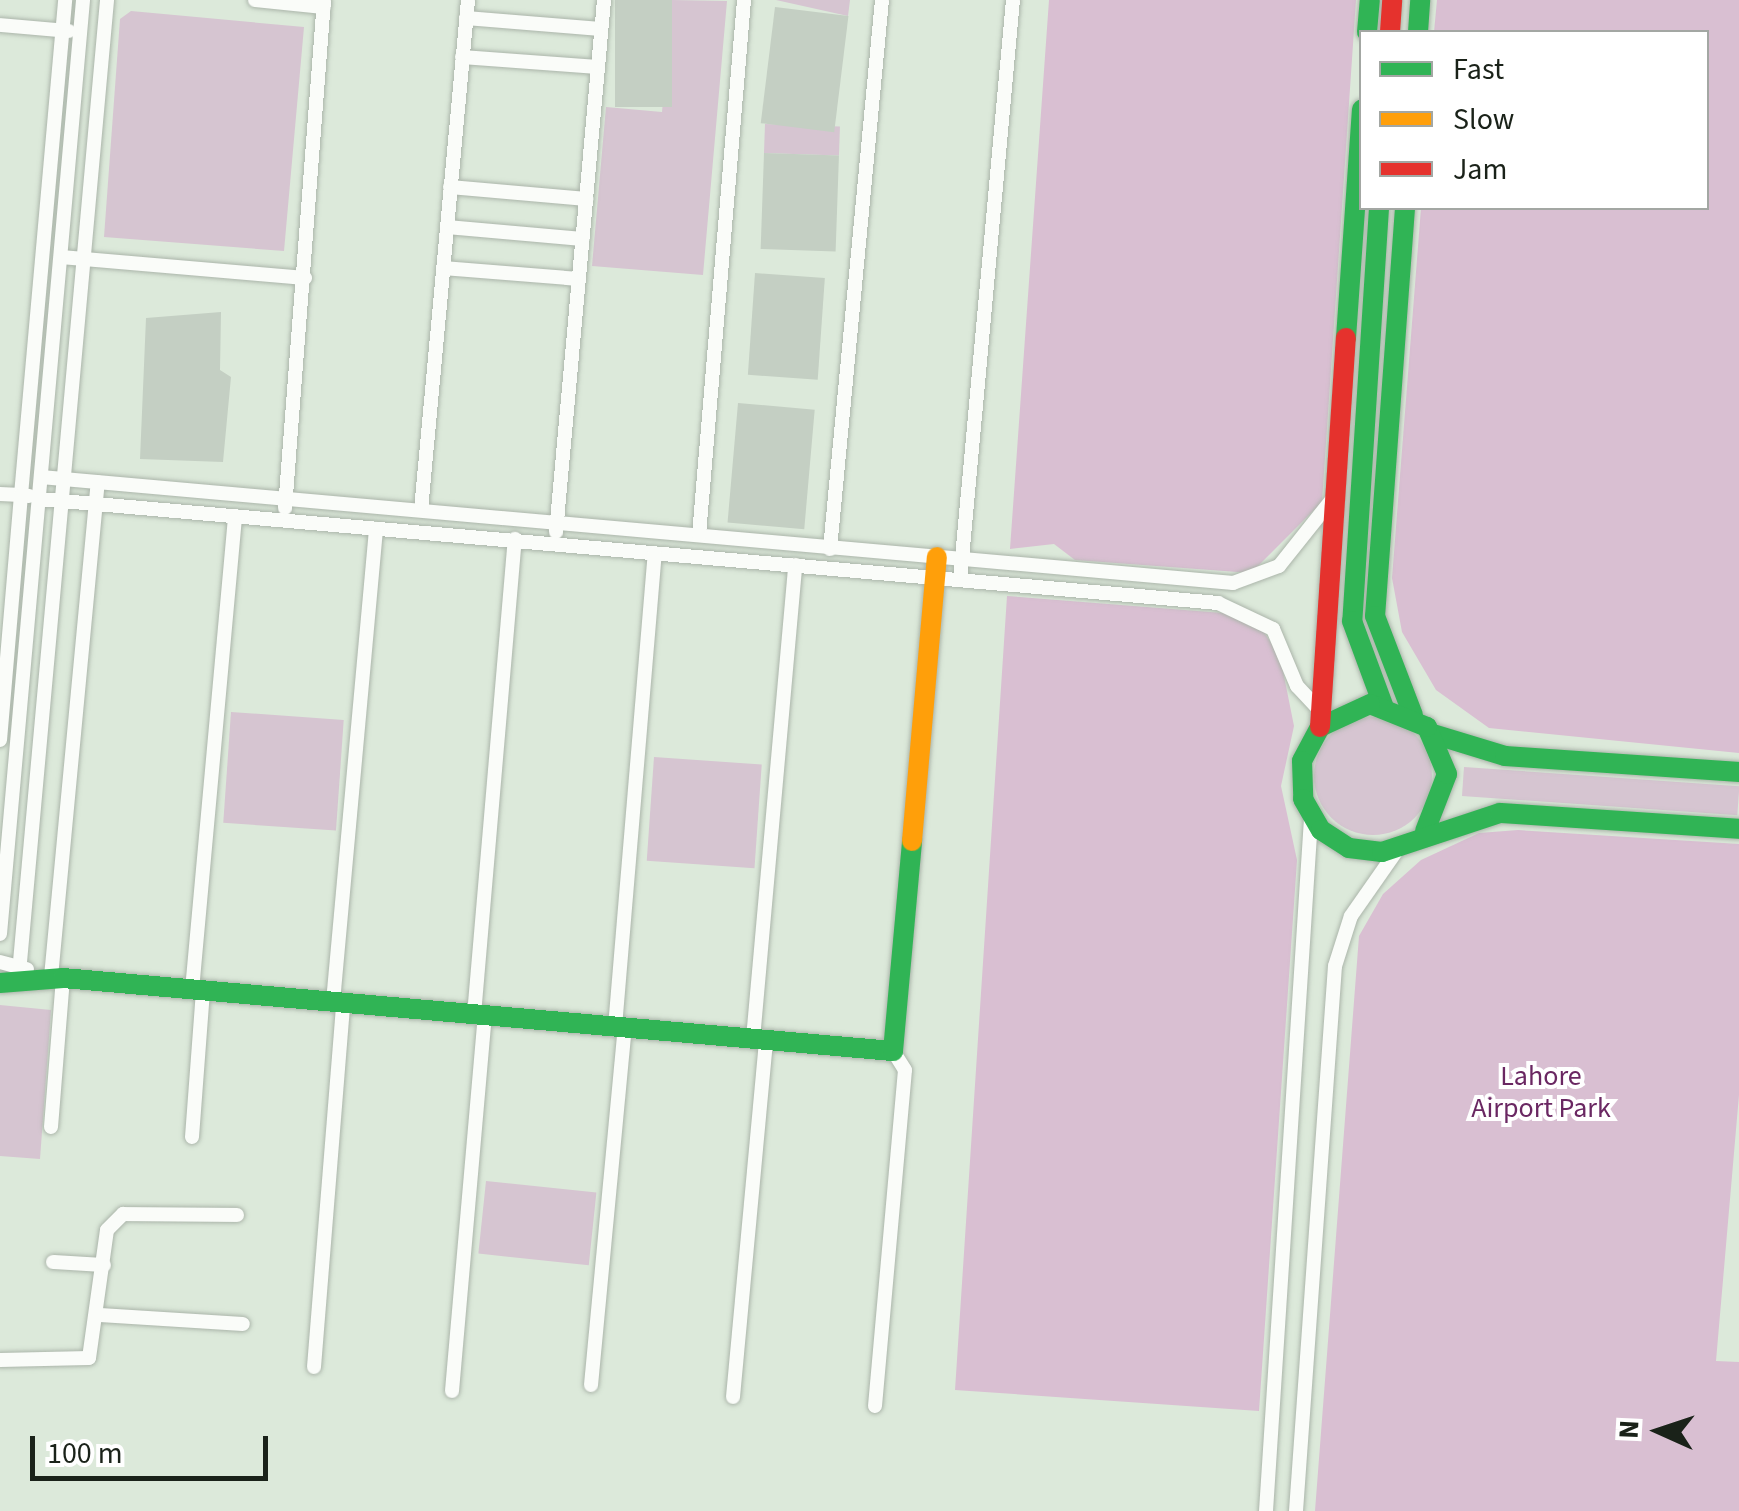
<!DOCTYPE html>
<style>
body{margin:0}
#map{position:relative;width:1739px;height:1511px;overflow:hidden;background:#dce9da;font-family:"Source Sans 3",sans-serif}
div>[style]{position:absolute}
[style*='--x']{left:calc(var(--x)*1px);top:calc(var(--y)*1px);width:calc(var(--w)*1px);rotate:calc(var(--a)*1deg)}
.green>*{inset:0;background:#d6c5d1;transform-origin:0 0}
.round{border-radius:50%}
.forest>*{inset:0;background:#d9bfd2}
.building>*{inset:0;background:#c4cfc3;transform-origin:0 0}
.roads{filter:drop-shadow(0 0 2px #abb5aa) drop-shadow(0 0 2px #abb5aa)}
.street>*{height:14px;margin:-7px;padding:0 7px;transform-origin:7px;border-radius:7px;background:#fafcf9}
.fast>*{height:20px;margin:-10px;padding:0 10px;transform-origin:10px;border-radius:10px;background:#30b455}
.slow>*{height:20px;margin:-10px;padding:0 10px;transform-origin:10px;border-radius:10px;background:#ff9f0a}
.jam>*{height:20px;margin:-10px;padding:0 10px;transform-origin:10px;border-radius:10px;background:#e5322d}
span{translate:-50% -50%;white-space:nowrap;text-align:center;line-height:1.15;-webkit-text-stroke:8px #fff;paint-order:stroke}
.park-label{font-size:28px;color:#6a2762}
.legend{position:absolute;left:1359px;top:30px;width:350px;height:180px;box-sizing:border-box;background:#fff;border:2px solid #a3a7a3;margin:0;padding:12px 18px;list-style:none;font-size:30px;color:#1a2219}
.legend li{display:flex;align-items:center;gap:20px;height:50px}
.legend b{width:50px;border:2px solid #a3a7a3}
.north{position:absolute;left:1609px;top:1381px;width:100px;height:100px;-webkit-text-stroke:8px #fff;paint-order:stroke;rotate:273deg;font-size:28px;font-weight:700;line-height:40px;text-align:center;color:#1a2219}
.north::after{content:'';display:block;margin:auto;width:35px;height:45px;background:#1a2219;clip-path:polygon(50% 0,100% 100%,50% 72%,0 100%)}
.scale{position:absolute;left:30px;top:1436px;width:238px;height:45px;box-sizing:border-box;border:5px solid #1a2219;border-top:0;padding-left:12px;font-size:30px;line-height:35px;white-space:nowrap;color:#1a2219;-webkit-text-stroke:8px #fff;paint-order:stroke}
</style>
<div id="map">
<div class="green">
<i style="clip-path:polygon(672px 0,727px 1px,703px 275px,592px 266px,606px 107px,662px 112px)"></i>
<i style="clip-path:polygon(776px 0,850px 0,848px 16px)"></i>
<i style="clip-path:polygon(131px 11px,304px 27px,284px 251px,104px 237px,120px 19px)"></i>
<i style="left:765px;top:124px;width:75px;height:29px;rotate:2deg"></i>
<i style="left:231px;top:712px;width:113px;height:111px;rotate:4deg"></i>
<i class="round" style="left:1314px;top:717px;width:118px;height:118px"></i>
<i style="left:654px;top:757px;width:108px;height:104px;rotate:4deg"></i>
<i style="left:1464px;top:767px;width:276px;height:29px;rotate:4deg"></i>
<i style="clip-path:polygon(0 1005px,51px 1010px,40px 1159px,0 1156px)"></i>
<i style="left:486px;top:1181px;width:111px;height:73px;rotate:6deg"></i>
</div>
<div class="forest">
<i style="clip-path:polygon(1049px 0,1356px 0,1322px 502px,1251px 573px,1075px 560px,1054px 544px,1010px 549px)"></i>
<i style="clip-path:polygon(1437px 0,1739px 0,1739px 753px,1489px 728px,1436px 690px,1402px 632px,1392px 578px,1421px 208px,1706px 208px,1706px 32px,1434px 32px)"></i>
<i style="clip-path:polygon(1007px 596px,1223px 613px,1263px 631px,1280px 656px,1294px 726px,1281px 786px,1297px 860px,1259px 1411px,955px 1390px)"></i>
<i style="clip-path:polygon(1518px 830px,1739px 844px,1739px 1095px,1716px 1361px,1739px 1362px,1739px 1511px,1315px 1511px,1359px 936px,1383px 894px,1421px 860px,1479px 833px)"></i>
</div>
<div class="building">
<i style="left:615px;top:0;width:57px;height:107px"></i>
<i style="left:775px;top:7px;width:74px;height:117px;rotate:7deg"></i>
<i style="left:764px;top:153px;width:75px;height:96px;rotate:2deg"></i>
<i style="left:755px;top:273px;width:70px;height:102px;rotate:4deg"></i>
<i style="clip-path:polygon(221px 312px,220px 370px,231px 377px,223px 462px,140px 459px,146px 318px)"></i>
<i style="left:738px;top:403px;width:77px;height:120px;rotate:5deg"></i>
</div>
<div class="roads">
<div class="street">
<i style="--x:255;--y:0;--w:69;--a:5.8"></i>
<i style="--x:466;--y:18;--w:135;--a:4.7"></i>
<i style="--x:0;--y:25;--w:69;--a:5"></i>
<i style="--x:462;--y:57;--w:136;--a:4.2"></i>
<i style="--x:450;--y:187;--w:137;--a:5"></i>
<i style="--x:447;--y:227;--w:136;--a:5.1"></i>
<i style="--x:61;--y:257;--w:245;--a:4.9"></i>
<i style="--x:443;--y:268;--w:136;--a:4.6"></i>
<i style="--x:41;--y:477;--w:1197;--a:5.08"></i>
<i style="--x:1233;--y:583;--w:49;--a:-20.3"></i>
<i style="--x:1279;--y:566;--w:88;--a:-51.4"></i>
<i style="--x:0;--y:494;--w:21;--a:3"></i>
<i style="--x:21;--y:495;--w:497;--a:-84.9"></i>
<i style="--x:39;--y:499;--w:1184;--a:5.04"></i>
<i style="--x:1218;--y:603;--w:61;--a:25.3"></i>
<i style="--x:1273;--y:629;--w:62;--a:67.2"></i>
<i style="--x:1297;--y:686;--w:35;--a:47"></i>
<i style="--x:285;--y:508;--w:509;--a:-85.61"></i>
<i style="--x:421;--y:510;--w:512;--a:-84.73"></i>
<i style="--x:556;--y:532;--w:534;--a:-84.84"></i>
<i style="--x:699;--y:535;--w:537;--a:-85.19"></i>
<i style="--x:830;--y:549;--w:551;--a:-84.59"></i>
<i style="--x:960;--y:580;--w:582;--a:-84.78"></i>
<i style="--x:0;--y:740;--w:246;--a:-85.1"></i>
<i style="--x:21;--y:495;--w:8;--a:7"></i>
<i style="--x:0;--y:934;--w:938;--a:-84.92"></i>
<i style="--x:0;--y:962;--w:28;--a:15"></i>
<i style="--x:51;--y:977;--w:497;--a:-84.6"></i>
<i style="--x:18;--y:984;--w:988;--a:-84.83"></i>
<i style="--x:192;--y:990;--w:476;--a:-84.8"></i>
<i style="--x:333;--y:1002;--w:475;--a:-84.8"></i>
<i style="--x:474;--y:1015;--w:478;--a:-85.1"></i>
<i style="--x:615;--y:1027;--w:475;--a:-85.2"></i>
<i style="--x:753;--y:1039;--w:476;--a:-84.9"></i>
<i style="--x:51;--y:1127;--w:149;--a:-85.4"></i>
<i style="--x:192;--y:1137;--w:146;--a:-85.7"></i>
<i style="--x:53;--y:1262;--w:51;--a:3.4"></i>
<i style="--x:100;--y:1315;--w:143;--a:3.6"></i>
<i style="--x:0;--y:1360;--w:89;--a:-1.3"></i>
<i style="--x:89;--y:1358;--w:129;--a:-82"></i>
<i style="--x:107;--y:1230;--w:23;--a:-45"></i>
<i style="--x:123;--y:1214;--w:114;--a:0.5"></i>
<i style="--x:314;--y:1367;--w:365;--a:-85.4"></i>
<i style="--x:591;--y:1385;--w:360;--a:-84.6"></i>
<i style="--x:452;--y:1391;--w:376;--a:-85"></i>
<i style="--x:733;--y:1397;--w:358;--a:-84.7"></i>
<i style="--x:875;--y:1406;--w:337;--a:-84.9"></i>
<i style="--x:905;--y:1070;--w:22;--a:-122"></i>
<i style="--x:1266;--y:1511;--w:694;--a:-86.28"></i>
<i style="--x:1296;--y:1511;--w:546;--a:-85.91"></i>
<i style="--x:1335;--y:966;--w:52;--a:-72.3"></i>
<i style="--x:1351;--y:916;--w:82;--a:-55"></i>
</div>
<div class="fast">
<i style="--x:1367;--y:32;--w:32;--a:-85"></i>
<i style="--x:1418;--y:32;--w:32;--a:-86"></i>
<i style="--x:1379;--y:208;--w:414;--a:93.7"></i>
<i style="--x:1352;--y:621;--w:90;--a:69.7"></i>
<i style="--x:1405;--y:208;--w:409;--a:94.2"></i>
<i style="--x:1375;--y:616;--w:106;--a:69"></i>
<i style="--x:1346;--y:338;--w:229;--a:-86"></i>
<i style="--x:1433;--y:734;--w:75;--a:17"></i>
<i style="--x:1505;--y:756;--w:235;--a:3.9"></i>
<i style="--x:1425;--y:831;--w:61;--a:-68.9"></i>
<i style="--x:1447;--y:774;--w:51;--a:-113.1"></i>
<i style="--x:1427;--y:727;--w:61;--a:-158"></i>
<i style="--x:1370;--y:704;--w:55;--a:155.3"></i>
<i style="--x:1320;--y:727;--w:38;--a:118"></i>
<i style="--x:1302;--y:761;--w:38;--a:88"></i>
<i style="--x:1303;--y:799;--w:36;--a:60"></i>
<i style="--x:1321;--y:830;--w:33;--a:33"></i>
<i style="--x:1349;--y:848;--w:33;--a:7"></i>
<i style="--x:1382;--y:852;--w:124;--a:-18.3"></i>
<i style="--x:1500;--y:813;--w:240;--a:3.8"></i>
<i style="--x:0;--y:983;--w:63;--a:-4.5"></i>
<i style="--x:63;--y:978;--w:833;--a:5.03"></i>
<i style="--x:893;--y:1051;--w:211;--a:-84.8"></i>
</div>
<div class="slow">
<i style="--x:912;--y:841;--w:285;--a:-85"></i>
</div>
<div class="jam">
<i style="--x:1390;--y:32;--w:32;--a:-86"></i>
<i style="--x:1320;--y:727;--w:390;--a:-86.2"></i>
</div>
</div>
<div class="park-label">
<span style="left:1541px;top:1092px">Lahore<br>Airport Park</span>
</div>
<ul class="legend">
<li><b style="height:12px;background:#30b455"></b>Fast</li>
<li><b style="height:12px;background:#ff9f0a"></b>Slow</li>
<li><b style="height:12px;background:#e5322d"></b>Jam</li>
</ul>
<div class="north">N</div>
<div class="scale">100 m</div>
</div>
